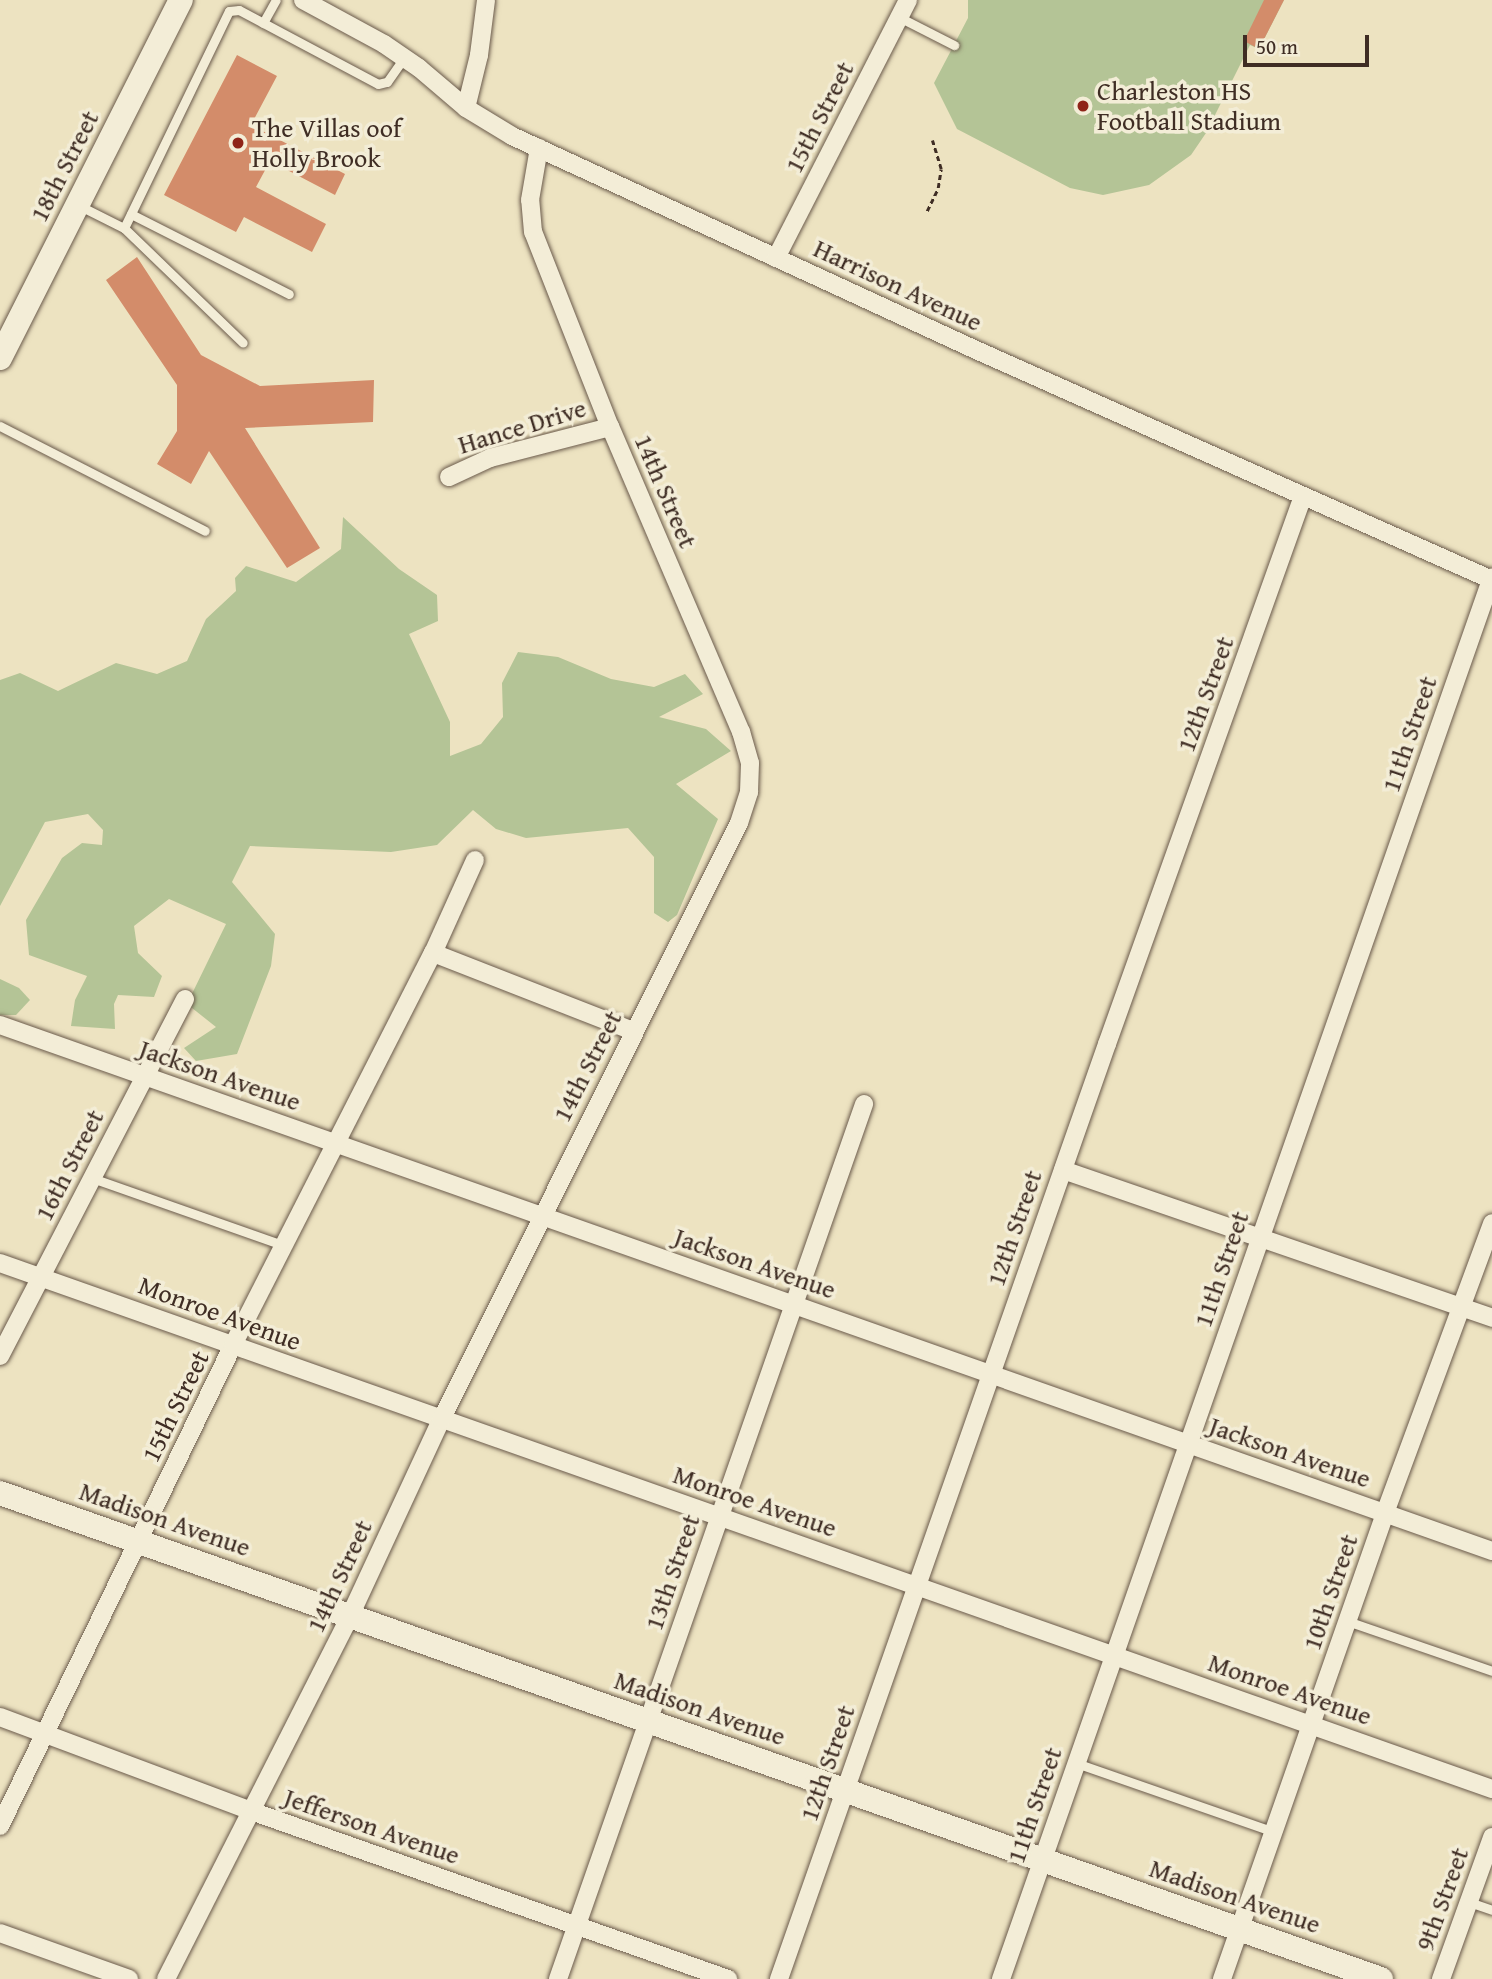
<!DOCTYPE html>
<style>
body{margin:0}
#map{position:relative;width:1492px;height:1979px;overflow:hidden;background:#ede3c1;font-family:"Gentium Book Plus",serif}
div>[style]{position:absolute}
[style*='--x']{left:calc(var(--x)*1px);top:calc(var(--y)*1px);width:calc(var(--w)*1px);rotate:calc(var(--a)*1deg)}
.green>*{inset:0;background:#b4c496}
.building>*{inset:0;background:#d38c6a}
.path>*{height:2.5px;margin-top:-1.25px;transform-origin:0;background:repeating-linear-gradient(90deg,#3f2d24 0 5px,transparent 0 8.5px)}
.roads{filter:drop-shadow(0 0 2px #6a5a4b) drop-shadow(0 0 2px #6a5a4b)}
.lane>*{height:9px;margin:-4.5px;padding:0 4.5px;transform-origin:4.5px;border-radius:4.5px;background:#f3edd7}
.street>*{height:18px;margin:-9px;padding:0 9px;transform-origin:9px;border-radius:9px;background:#f3edd7}
.secondary>*{height:24px;margin:-12px;padding:0 12px;transform-origin:12px;border-radius:12px;background:#f3edd7}
.dots>*{width:19px;height:19px;translate:-50% -50%;box-sizing:border-box;border:4px solid #f3edd7;border-radius:50%}
span{translate:-50% -50%;white-space:nowrap;text-align:center;line-height:1.15;-webkit-text-stroke:7px #f3edd7;paint-order:stroke}
.poi-label{font-size:26px;color:#3f2d24}
.left{translate:0 -50%;text-align:left}
.street-label{font-size:26px;color:#3f2d24}
.scale{position:absolute;left:1243px;top:35px;width:126px;height:32px;box-sizing:border-box;border:4px solid #3f2d24;border-top:0;padding-left:9px;font-size:21px;line-height:24px;white-space:nowrap;color:#3f2d24;-webkit-text-stroke:5px #f3edd7;paint-order:stroke}
</style>
<div id="map">
<div class="green">
<i style="clip-path:polygon(968px 0,1284px 0,1259px 49px,1250px 45px,1206px 133px,1191px 155px,1149px 185px,1103px 195px,1070px 188px,957px 129px,934px 83px,968px 18px)"></i>
<i style="clip-path:polygon(343px 517px,399px 569px,437px 595px,438px 621px,409px 634px,450px 722px,450px 756px,481px 744px,503px 717px,502px 683px,518px 652px,558px 657px,611px 679px,654px 687px,685px 674px,703px 694px,659px 717px,706px 729px,731px 751px,676px 784px,718px 819px,677px 915px,668px 922px,654px 913px,654px 857px,628px 828px,526px 838px,496px 829px,473px 810px,437px 845px,391px 852px,250px 846px,232px 882px,275px 934px,271px 966px,237px 1054px,196px 1061px,184px 1048px,216px 1027px,187px 1004px,226px 924px,169px 899px,134px 926px,138px 953px,162px 976px,154px 997px,118px 995px,114px 1004px,115px 1029px,71px 1026px,75px 1000px,87px 976px,29px 955px,26px 920px,62px 858px,82px 843px,102px 845px,103px 830px,88px 814px,45px 822px,0 906px,0 680px,20px 673px,58px 691px,116px 663px,157px 674px,187px 661px,206px 619px,236px 591px,235px 578px,246px 566px,296px 582px,341px 549px)"></i>
<i style="clip-path:polygon(0 979px,19px 988px,30px 1000px,16px 1015px,0 1015px)"></i>
</div>
<div class="building">
<i style="clip-path:polygon(1264px 0,1284px 0,1259px 49px,1244px 41px)"></i>
<i style="clip-path:polygon(237px 55px,277px 76px,251px 125px,345px 174px,335px 195px,270px 161px,256px 187px,326px 224px,312px 252px,244px 217px,236px 232px,164px 195px)"></i>
<i style="clip-path:polygon(137px 257px,201px 355px,260px 386px,374px 380px,373px 422px,245px 428px,320px 548px,287px 568px,209px 451px,191px 484px,157px 464px,177px 431px,177px 385px,106px 280px)"></i>
</div>
<div class="path">
<i style="--x:927;--y:211;--w:25;--a:-64"></i>
<i style="--x:938;--y:188;--w:19;--a:-81"></i>
<i style="--x:941;--y:169;--w:30;--a:-107"></i>
</div>
<div class="roads">
<div class="lane">
<i style="--x:899;--y:17;--w:62;--a:27"></i>
<i style="--x:263;--y:23;--w:26;--a:-61"></i>
<i style="--x:80;--y:206;--w:49;--a:26.6"></i>
<i style="--x:124;--y:228;--w:165;--a:44"></i>
<i style="--x:131;--y:214;--w:177;--a:26.9"></i>
<i style="--x:124;--y:228;--w:241;--a:-64.2"></i>
<i style="--x:229;--y:11;--w:10;--a:-6"></i>
<i style="--x:239;--y:10;--w:157;--a:28"></i>
<i style="--x:378;--y:84;--w:9;--a:-13"></i>
<i style="--x:387;--y:82;--w:29;--a:-55"></i>
<i style="--x:0;--y:426;--w:230;--a:27.1"></i>
<i style="--x:92;--y:1178;--w:205;--a:19.4"></i>
<i style="--x:1347;--y:1621;--w:153;--a:19"></i>
<i style="--x:1076;--y:1763;--w:210;--a:19.2"></i>
<i style="--x:1469;--y:1902;--w:24;--a:19"></i>
</div>
<div class="street">
<i style="--x:303;--y:0;--w:92;--a:28.5"></i>
<i style="--x:384;--y:44;--w:42;--a:34.4"></i>
<i style="--x:419;--y:68;--w:62;--a:40.4"></i>
<i style="--x:466;--y:108;--w:54;--a:31.3"></i>
<i style="--x:512;--y:136;--w:511;--a:24.76"></i>
<i style="--x:976;--y:350;--w:565;--a:24.02"></i>
<i style="--x:466;--y:108;--w:55;--a:-76.2"></i>
<i style="--x:479;--y:55;--w:55;--a:-82.7"></i>
<i style="--x:776;--y:258;--w:290;--a:-62.9"></i>
<i style="--x:449;--y:477;--w:45;--a:-24.9"></i>
<i style="--x:490;--y:458;--w:124;--a:-14.5"></i>
<i style="--x:433;--y:953;--w:215;--a:21.3"></i>
<i style="--x:0;--y:1025;--w:1582;--a:19.42"></i>
<i style="--x:1063;--y:1170;--w:454;--a:19"></i>
<i style="--x:0;--y:1263;--w:1582;--a:19.42"></i>
<i style="--x:0;--y:1356;--w:402;--a:-62.6"></i>
<i style="--x:0;--y:1717;--w:268;--a:20.5"></i>
<i style="--x:251;--y:1811;--w:506;--a:19.4"></i>
<i style="--x:0;--y:1826;--w:534;--a:-64.15"></i>
<i style="--x:233;--y:1345;--w:440;--a:-63"></i>
<i style="--x:433;--y:953;--w:102;--a:-65.7"></i>
<i style="--x:0;--y:1933;--w:137;--a:19.6"></i>
<i style="--x:166;--y:1979;--w:407;--a:-63.1"></i>
<i style="--x:350;--y:1616;--w:216;--a:-65.1"></i>
<i style="--x:441;--y:1420;--w:667;--a:-63.47"></i>
<i style="--x:739;--y:823;--w:33;--a:-72"></i>
<i style="--x:749;--y:792;--w:29;--a:-88"></i>
<i style="--x:750;--y:763;--w:32;--a:-106"></i>
<i style="--x:741;--y:732;--w:332;--a:-113.2"></i>
<i style="--x:610;--y:427;--w:210;--a:-111.5"></i>
<i style="--x:533;--y:232;--w:32;--a:-95"></i>
<i style="--x:530;--y:200;--w:53;--a:-80.2"></i>
<i style="--x:558;--y:1979;--w:927;--a:-70.72"></i>
<i style="--x:779;--y:1979;--w:991;--a:-70.67"></i>
<i style="--x:1107;--y:1044;--w:582;--a:-70.32"></i>
<i style="--x:1001;--y:1979;--w:1485;--a:-70.7"></i>
<i style="--x:1222;--y:1979;--w:494;--a:-70.7"></i>
<i style="--x:1385;--y:1513;--w:309;--a:-69.7"></i>
<i style="--x:1441;--y:1979;--w:151;--a:-70.2"></i>
</div>
<div class="secondary">
<i style="--x:0;--y:358;--w:401;--a:-63.2"></i>
<i style="--x:0;--y:1493;--w:1464;--a:19.39"></i>
</div>
</div>
<div class="dots">
<i style="left:1083px;top:106px;background:#8f2418"></i>
<i style="left:238px;top:143px;background:#8f2418"></i>
</div>
<div class="poi-label">
<span class="left" style="left:1097px;top:106px">Charleston HS<br>Football Stadium</span>
<span class="left" style="left:252px;top:143px">The Villas oof<br>Holly Brook</span>
</div>
<div class="street-label">
<span style="left:819px;top:117px;rotate:-63deg">15th Street</span>
<span style="left:64px;top:166px;rotate:-63deg">18th Street</span>
<span style="left:898px;top:285px;rotate:25deg">Harrison Avenue</span>
<span style="left:522px;top:426px;rotate:-17deg">Hance Drive</span>
<span style="left:666px;top:491px;rotate:67deg">14th Street</span>
<span style="left:1205px;top:694px;rotate:-70deg">12th Street</span>
<span style="left:1409px;top:734px;rotate:-71deg">11th Street</span>
<span style="left:587px;top:1066px;rotate:-63deg">14th Street</span>
<span style="left:220px;top:1075px;rotate:19deg">Jackson Avenue</span>
<span style="left:69px;top:1165px;rotate:-63deg">16th Street</span>
<span style="left:1014px;top:1228px;rotate:-71deg">12th Street</span>
<span style="left:755px;top:1263px;rotate:19deg">Jackson Avenue</span>
<span style="left:1221px;top:1269px;rotate:-71deg">11th Street</span>
<span style="left:220px;top:1313px;rotate:20deg">Monroe Avenue</span>
<span style="left:175px;top:1406px;rotate:-64deg">15th Street</span>
<span style="left:1290px;top:1452px;rotate:19deg">Jackson Avenue</span>
<span style="left:755px;top:1501px;rotate:19deg">Monroe Avenue</span>
<span style="left:165px;top:1519px;rotate:19deg">Madison Avenue</span>
<span style="left:672px;top:1572px;rotate:-71deg">13th Street</span>
<span style="left:339px;top:1576px;rotate:-65deg">14th Street</span>
<span style="left:1330px;top:1592px;rotate:-71deg">10th Street</span>
<span style="left:1290px;top:1689px;rotate:19deg">Monroe Avenue</span>
<span style="left:700px;top:1708px;rotate:19deg">Madison Avenue</span>
<span style="left:827px;top:1763px;rotate:-71deg">12th Street</span>
<span style="left:1034px;top:1805px;rotate:-71deg">11th Street</span>
<span style="left:372px;top:1826px;rotate:19deg">Jefferson Avenue</span>
<span style="left:1235px;top:1896px;rotate:19deg">Madison Avenue</span>
<span style="left:1442px;top:1899px;rotate:-70deg">9th Street</span>
</div>
<div class="scale">50 m</div>
</div>
